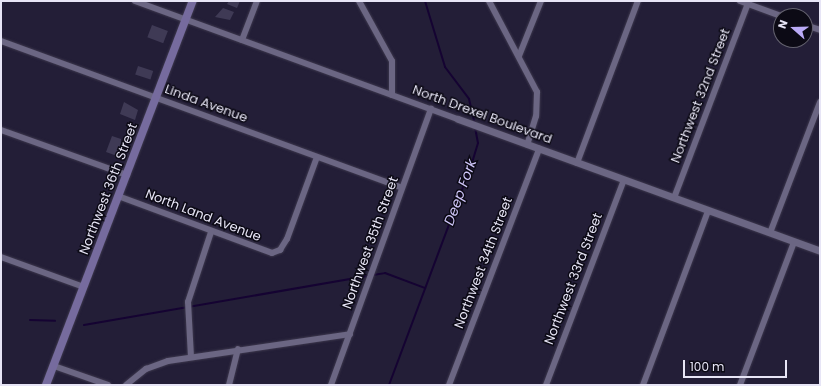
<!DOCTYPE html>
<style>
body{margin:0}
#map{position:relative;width:821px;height:386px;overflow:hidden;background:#231e37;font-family:Poppins,sans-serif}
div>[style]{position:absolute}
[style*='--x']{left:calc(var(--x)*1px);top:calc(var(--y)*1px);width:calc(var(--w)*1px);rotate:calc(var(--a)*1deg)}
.stream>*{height:2px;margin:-1px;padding:0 1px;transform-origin:1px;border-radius:1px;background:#150332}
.building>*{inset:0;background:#3f3a55;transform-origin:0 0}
.roads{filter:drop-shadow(0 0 1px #3d384d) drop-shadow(0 0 1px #3d384d)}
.minor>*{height:6px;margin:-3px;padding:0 3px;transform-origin:3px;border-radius:3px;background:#6b6683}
.tertiary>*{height:7px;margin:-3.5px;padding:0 3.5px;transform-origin:3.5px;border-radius:3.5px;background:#6b6683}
.secondary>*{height:8px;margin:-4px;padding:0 4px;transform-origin:4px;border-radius:4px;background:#766b9e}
span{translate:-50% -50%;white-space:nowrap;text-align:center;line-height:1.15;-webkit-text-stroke:3px #0c0a15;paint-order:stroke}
.street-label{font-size:13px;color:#e7e5f6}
.water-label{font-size:14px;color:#d0c7fa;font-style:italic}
.frame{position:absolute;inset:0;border:2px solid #e7e5f6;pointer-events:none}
.north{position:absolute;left:773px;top:8px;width:40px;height:40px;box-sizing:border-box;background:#0c0a15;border:1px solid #64626f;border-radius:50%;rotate:290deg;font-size:11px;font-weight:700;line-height:16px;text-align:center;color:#e7e5f6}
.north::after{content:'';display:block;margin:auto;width:14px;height:18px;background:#baaaf6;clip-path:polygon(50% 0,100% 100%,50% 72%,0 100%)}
.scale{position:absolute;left:683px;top:360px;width:104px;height:18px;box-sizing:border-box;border:2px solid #e7e5f6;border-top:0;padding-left:5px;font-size:12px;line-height:14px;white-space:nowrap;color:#e7e5f6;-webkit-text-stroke:3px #0c0a15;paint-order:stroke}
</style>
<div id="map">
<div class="stream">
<i style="--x:425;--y:1;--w:69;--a:73.1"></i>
<i style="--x:445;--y:67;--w:40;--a:53"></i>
<i style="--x:469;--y:99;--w:26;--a:77"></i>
<i style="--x:373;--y:275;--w:12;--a:-9"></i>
<i style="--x:385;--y:273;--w:43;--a:20.6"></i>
<i style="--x:30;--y:320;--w:25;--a:2"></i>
<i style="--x:84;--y:325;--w:289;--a:-9.8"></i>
<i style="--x:389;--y:385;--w:234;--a:-69.5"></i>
<i style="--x:471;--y:166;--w:24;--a:-73"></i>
<i style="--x:478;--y:143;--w:15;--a:-101"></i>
</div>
<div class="building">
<i style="clip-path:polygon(229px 1px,240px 1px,237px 8px,227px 4px)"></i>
<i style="clip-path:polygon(223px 8px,234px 12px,230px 20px,215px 17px)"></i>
<i style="left:152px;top:25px;width:17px;height:13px;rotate:21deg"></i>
<i style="left:138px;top:66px;width:16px;height:9px;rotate:18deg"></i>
<i style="clip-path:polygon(124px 102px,138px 110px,135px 120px,120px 114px)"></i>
<i style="clip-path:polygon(112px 136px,121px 139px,120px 157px,106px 152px)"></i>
</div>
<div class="roads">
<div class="minor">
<i style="--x:135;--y:1;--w:344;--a:20.1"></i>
<i style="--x:359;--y:1;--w:68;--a:61.2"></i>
<i style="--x:392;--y:61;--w:34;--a:90"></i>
<i style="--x:489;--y:1;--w:103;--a:62.2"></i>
<i style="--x:537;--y:92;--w:24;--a:92"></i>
<i style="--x:536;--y:116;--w:30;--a:107"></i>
<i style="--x:740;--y:1;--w:44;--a:20.1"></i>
<i style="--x:805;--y:25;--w:16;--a:18"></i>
<i style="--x:242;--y:40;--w:42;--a:-69"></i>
<i style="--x:1;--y:41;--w:427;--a:20.1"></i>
<i style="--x:519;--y:56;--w:59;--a:-68.2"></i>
<i style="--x:1;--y:130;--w:134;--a:19.7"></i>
<i style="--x:577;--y:163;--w:173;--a:-69.4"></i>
<i style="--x:118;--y:196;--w:164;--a:20.3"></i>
<i style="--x:272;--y:253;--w:9;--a:-21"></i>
<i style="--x:280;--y:250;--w:13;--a:-58"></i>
<i style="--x:287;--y:239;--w:87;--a:-69.9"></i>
<i style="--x:674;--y:198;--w:211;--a:-69.2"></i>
<i style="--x:770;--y:233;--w:140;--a:-69.1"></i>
<i style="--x:1;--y:257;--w:88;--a:19.9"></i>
<i style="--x:191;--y:357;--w:55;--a:-93.1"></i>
<i style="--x:188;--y:302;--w:74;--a:-71.8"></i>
<i style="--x:54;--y:366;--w:57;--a:19.4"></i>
<i style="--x:126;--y:385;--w:26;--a:-39"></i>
<i style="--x:146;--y:369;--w:23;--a:-20"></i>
<i style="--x:168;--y:361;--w:184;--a:-8.4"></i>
<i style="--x:229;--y:385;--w:37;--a:-76"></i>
<i style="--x:331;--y:385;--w:294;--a:-70.1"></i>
<i style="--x:449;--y:385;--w:253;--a:-69.1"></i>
<i style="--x:546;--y:385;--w:219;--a:-69.2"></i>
<i style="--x:643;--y:385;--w:186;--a:-69.5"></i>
<i style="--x:740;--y:385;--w:153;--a:-69.3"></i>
</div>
<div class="tertiary">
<i style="--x:458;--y:119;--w:385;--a:20"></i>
</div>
<div class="secondary">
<i style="--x:46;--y:385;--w:411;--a:-69.1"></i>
</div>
</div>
<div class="street-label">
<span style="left:701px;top:96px;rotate:-69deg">Northwest 32nd Street</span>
<span style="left:206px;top:104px;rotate:20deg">Linda Avenue</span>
<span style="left:482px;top:115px;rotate:20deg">North Drexel Boulevard</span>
<span style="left:109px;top:189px;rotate:-69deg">Northwest 36th Street</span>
<span style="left:203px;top:216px;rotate:21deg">North Land Avenue</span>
<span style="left:371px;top:243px;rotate:-70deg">Northwest 35th Street</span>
<span style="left:484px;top:263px;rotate:-69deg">Northwest 34th Street</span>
<span style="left:574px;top:279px;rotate:-69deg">Northwest 33rd Street</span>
</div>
<div class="water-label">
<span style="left:460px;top:192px;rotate:-70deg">Deep Fork</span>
</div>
<div class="frame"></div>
<div class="north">N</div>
<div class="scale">100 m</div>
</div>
